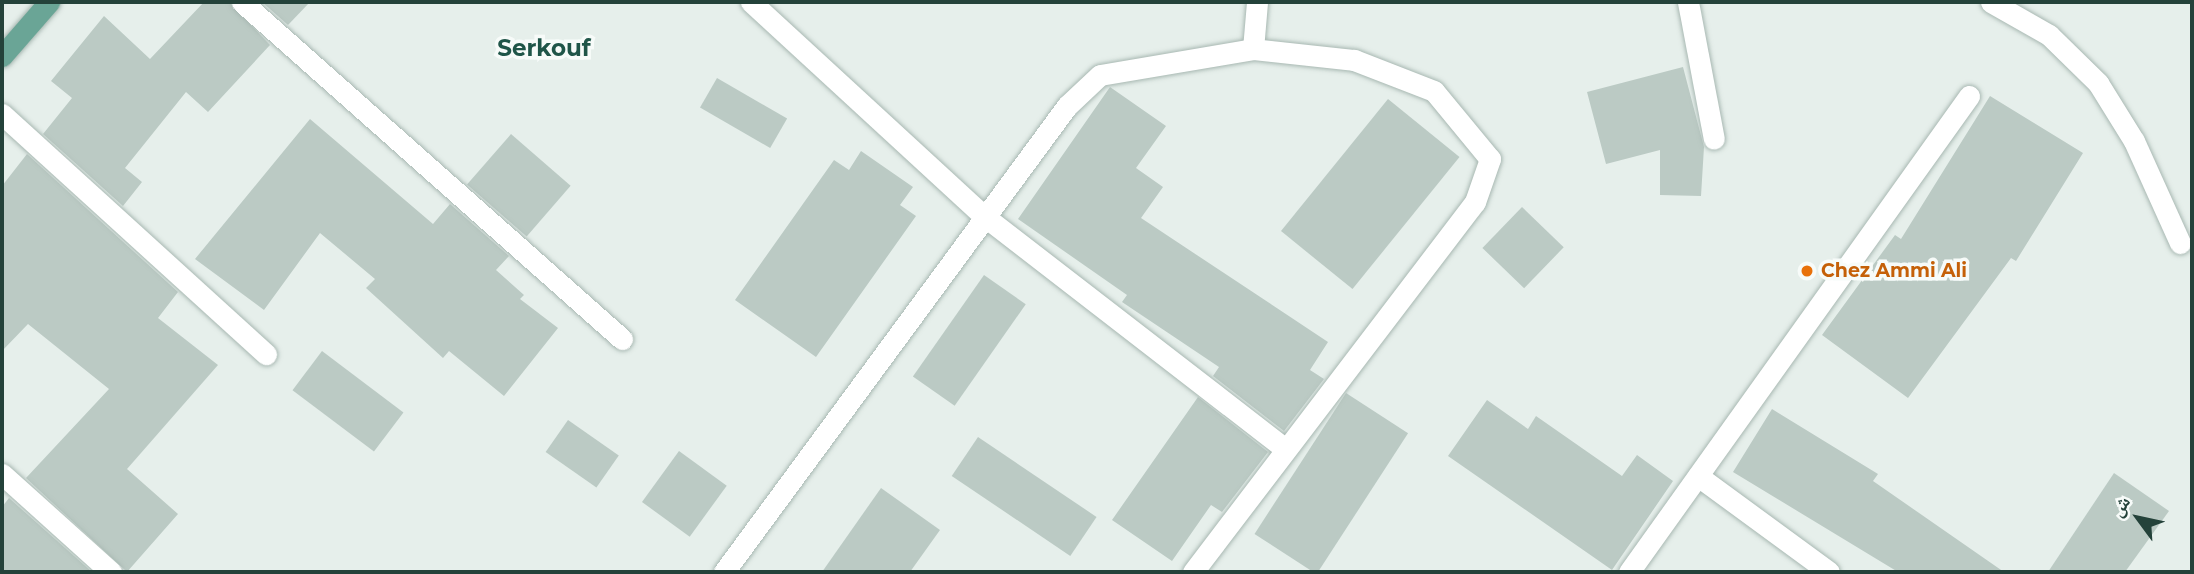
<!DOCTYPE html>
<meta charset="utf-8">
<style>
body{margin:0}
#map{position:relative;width:2194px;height:574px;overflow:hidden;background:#e6efeb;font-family:Montserrat,"Noto Naskh Arabic",sans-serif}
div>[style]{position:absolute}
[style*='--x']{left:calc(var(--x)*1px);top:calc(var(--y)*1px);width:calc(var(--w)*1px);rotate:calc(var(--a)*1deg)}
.building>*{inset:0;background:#bbcac4;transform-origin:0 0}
.roads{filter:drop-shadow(0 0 2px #a8b8b2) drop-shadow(0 0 2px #a8b8b2)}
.minor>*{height:21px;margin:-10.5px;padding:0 10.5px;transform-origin:10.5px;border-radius:10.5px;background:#fff}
.primary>*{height:21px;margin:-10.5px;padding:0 10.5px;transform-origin:10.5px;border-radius:10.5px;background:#6aa596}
.dots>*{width:19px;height:19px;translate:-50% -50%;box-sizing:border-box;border:4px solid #f7fbf9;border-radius:50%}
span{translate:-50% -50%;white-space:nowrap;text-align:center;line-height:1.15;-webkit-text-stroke:7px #f7fbf9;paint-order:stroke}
.food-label{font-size:19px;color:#c56008;font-weight:700}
.left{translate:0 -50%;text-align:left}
.quarter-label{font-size:23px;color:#1f5548;font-weight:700}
.frame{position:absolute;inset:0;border:4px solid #24423a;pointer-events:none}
.north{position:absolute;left:2103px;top:483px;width:70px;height:70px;-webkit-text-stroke:5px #f7fbf9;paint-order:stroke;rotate:303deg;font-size:19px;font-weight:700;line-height:28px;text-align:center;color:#24423a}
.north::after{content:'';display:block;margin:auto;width:24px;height:32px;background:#24423a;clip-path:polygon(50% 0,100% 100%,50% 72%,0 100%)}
</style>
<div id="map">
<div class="building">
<i style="clip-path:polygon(204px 2px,229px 2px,270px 45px,208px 112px,186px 92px,125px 168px,142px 182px,123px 206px,43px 134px,72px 98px,51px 81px,104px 16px,150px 59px)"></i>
<i style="clip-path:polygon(262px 2px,310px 2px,288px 25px)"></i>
<i style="clip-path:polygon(1683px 67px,1704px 147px,1701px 196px,1660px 195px,1660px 150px,1606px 164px,1587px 92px)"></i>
<i style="left:717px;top:78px;width:81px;height:34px;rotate:30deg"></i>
<i style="clip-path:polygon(1110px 87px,1166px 126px,1136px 168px,1163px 187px,1141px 218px,1328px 342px,1310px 370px,1324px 379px,1284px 431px,1213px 376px,1219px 367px,1122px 302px,1127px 295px,1018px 219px)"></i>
<i style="clip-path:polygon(1990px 96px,2083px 153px,2016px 261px,2011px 258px,1908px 398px,1822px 335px,1895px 235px,1901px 239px)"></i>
<i style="left:1388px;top:99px;width:92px;height:170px;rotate:39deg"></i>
<i style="clip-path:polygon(310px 119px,433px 224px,450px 204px,509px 256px,496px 270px,524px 295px,520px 299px,558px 328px,504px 396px,449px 351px,443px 358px,366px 288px,375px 279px,320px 233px,264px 310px,195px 259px)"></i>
<i style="left:511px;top:134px;width:79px;height:67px;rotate:41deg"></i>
<i style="clip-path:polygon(861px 151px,913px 187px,900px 205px,916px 216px,816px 357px,735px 300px,834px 160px,849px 170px)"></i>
<i style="clip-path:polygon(27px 154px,178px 292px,158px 318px,218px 365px,127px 469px,178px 514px,127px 572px,26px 478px,109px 389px,28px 324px,2px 351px,2px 186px)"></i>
<i style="left:1522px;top:207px;width:58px;height:57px;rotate:44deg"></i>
<i style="left:984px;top:275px;width:51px;height:124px;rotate:35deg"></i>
<i style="left:322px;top:351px;width:102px;height:49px;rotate:37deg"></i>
<i style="left:1346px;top:393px;width:74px;height:168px;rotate:33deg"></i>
<i style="clip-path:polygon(1198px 397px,1268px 452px,1222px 512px,1211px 505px,1172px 561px,1112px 520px)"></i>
<i style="clip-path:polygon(1487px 400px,1528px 429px,1536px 416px,1622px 476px,1637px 455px,1673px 481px,1612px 570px,1448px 456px)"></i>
<i style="clip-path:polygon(1772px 409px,1878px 474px,1873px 481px,2004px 572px,1898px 572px,1733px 472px)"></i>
<i style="left:568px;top:420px;width:62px;height:39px;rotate:35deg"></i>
<i style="left:978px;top:437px;width:143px;height:47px;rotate:34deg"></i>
<i style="left:679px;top:451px;width:59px;height:63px;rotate:36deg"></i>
<i style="clip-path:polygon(2114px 473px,2169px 511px,2125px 572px,2048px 572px)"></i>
<i style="clip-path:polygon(881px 488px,940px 530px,910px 572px,822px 572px)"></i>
<i style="clip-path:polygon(9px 498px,92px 572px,2px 572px,2px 507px)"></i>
</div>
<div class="roads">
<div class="minor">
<i style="--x:242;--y:2;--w:508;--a:41.57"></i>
<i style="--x:751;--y:2;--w:316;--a:42.6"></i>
<i style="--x:984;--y:216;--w:381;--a:37.7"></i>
<i style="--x:1688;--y:2;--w:139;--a:79.3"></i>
<i style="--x:1991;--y:2;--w:67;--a:29.6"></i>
<i style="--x:2049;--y:35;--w:69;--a:44.4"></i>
<i style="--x:2098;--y:83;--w:68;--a:58.2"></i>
<i style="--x:2134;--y:141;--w:112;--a:65.7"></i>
<i style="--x:2;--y:114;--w:357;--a:42.3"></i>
<i style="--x:2;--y:474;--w:147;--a:42"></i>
<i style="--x:1698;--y:476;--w:162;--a:36.2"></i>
<i style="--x:724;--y:572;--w:579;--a:-53.65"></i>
<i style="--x:1067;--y:106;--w:45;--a:-43.2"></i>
<i style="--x:1100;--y:75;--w:155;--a:-9.6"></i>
<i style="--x:1253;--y:49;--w:47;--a:-85.1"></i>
<i style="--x:1193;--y:572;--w:465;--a:-52.7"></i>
<i style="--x:1475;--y:202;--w:46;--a:-70.8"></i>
<i style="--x:1490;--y:159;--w:88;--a:-129.5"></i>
<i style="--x:1434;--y:91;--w:86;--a:-158.8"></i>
<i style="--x:1354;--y:60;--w:102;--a:-173.8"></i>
<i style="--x:1629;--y:572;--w:585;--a:-54.46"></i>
</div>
<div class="primary">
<i style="--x:2;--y:56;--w:72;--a:-49"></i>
</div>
</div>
<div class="dots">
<i style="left:1807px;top:271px;background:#e8710a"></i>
</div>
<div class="food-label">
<span class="left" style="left:1821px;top:271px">Chez Ammi Ali</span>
</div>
<div class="quarter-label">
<span style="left:544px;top:48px">Serkouf</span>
</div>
<div class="frame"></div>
<div class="north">ش</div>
</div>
